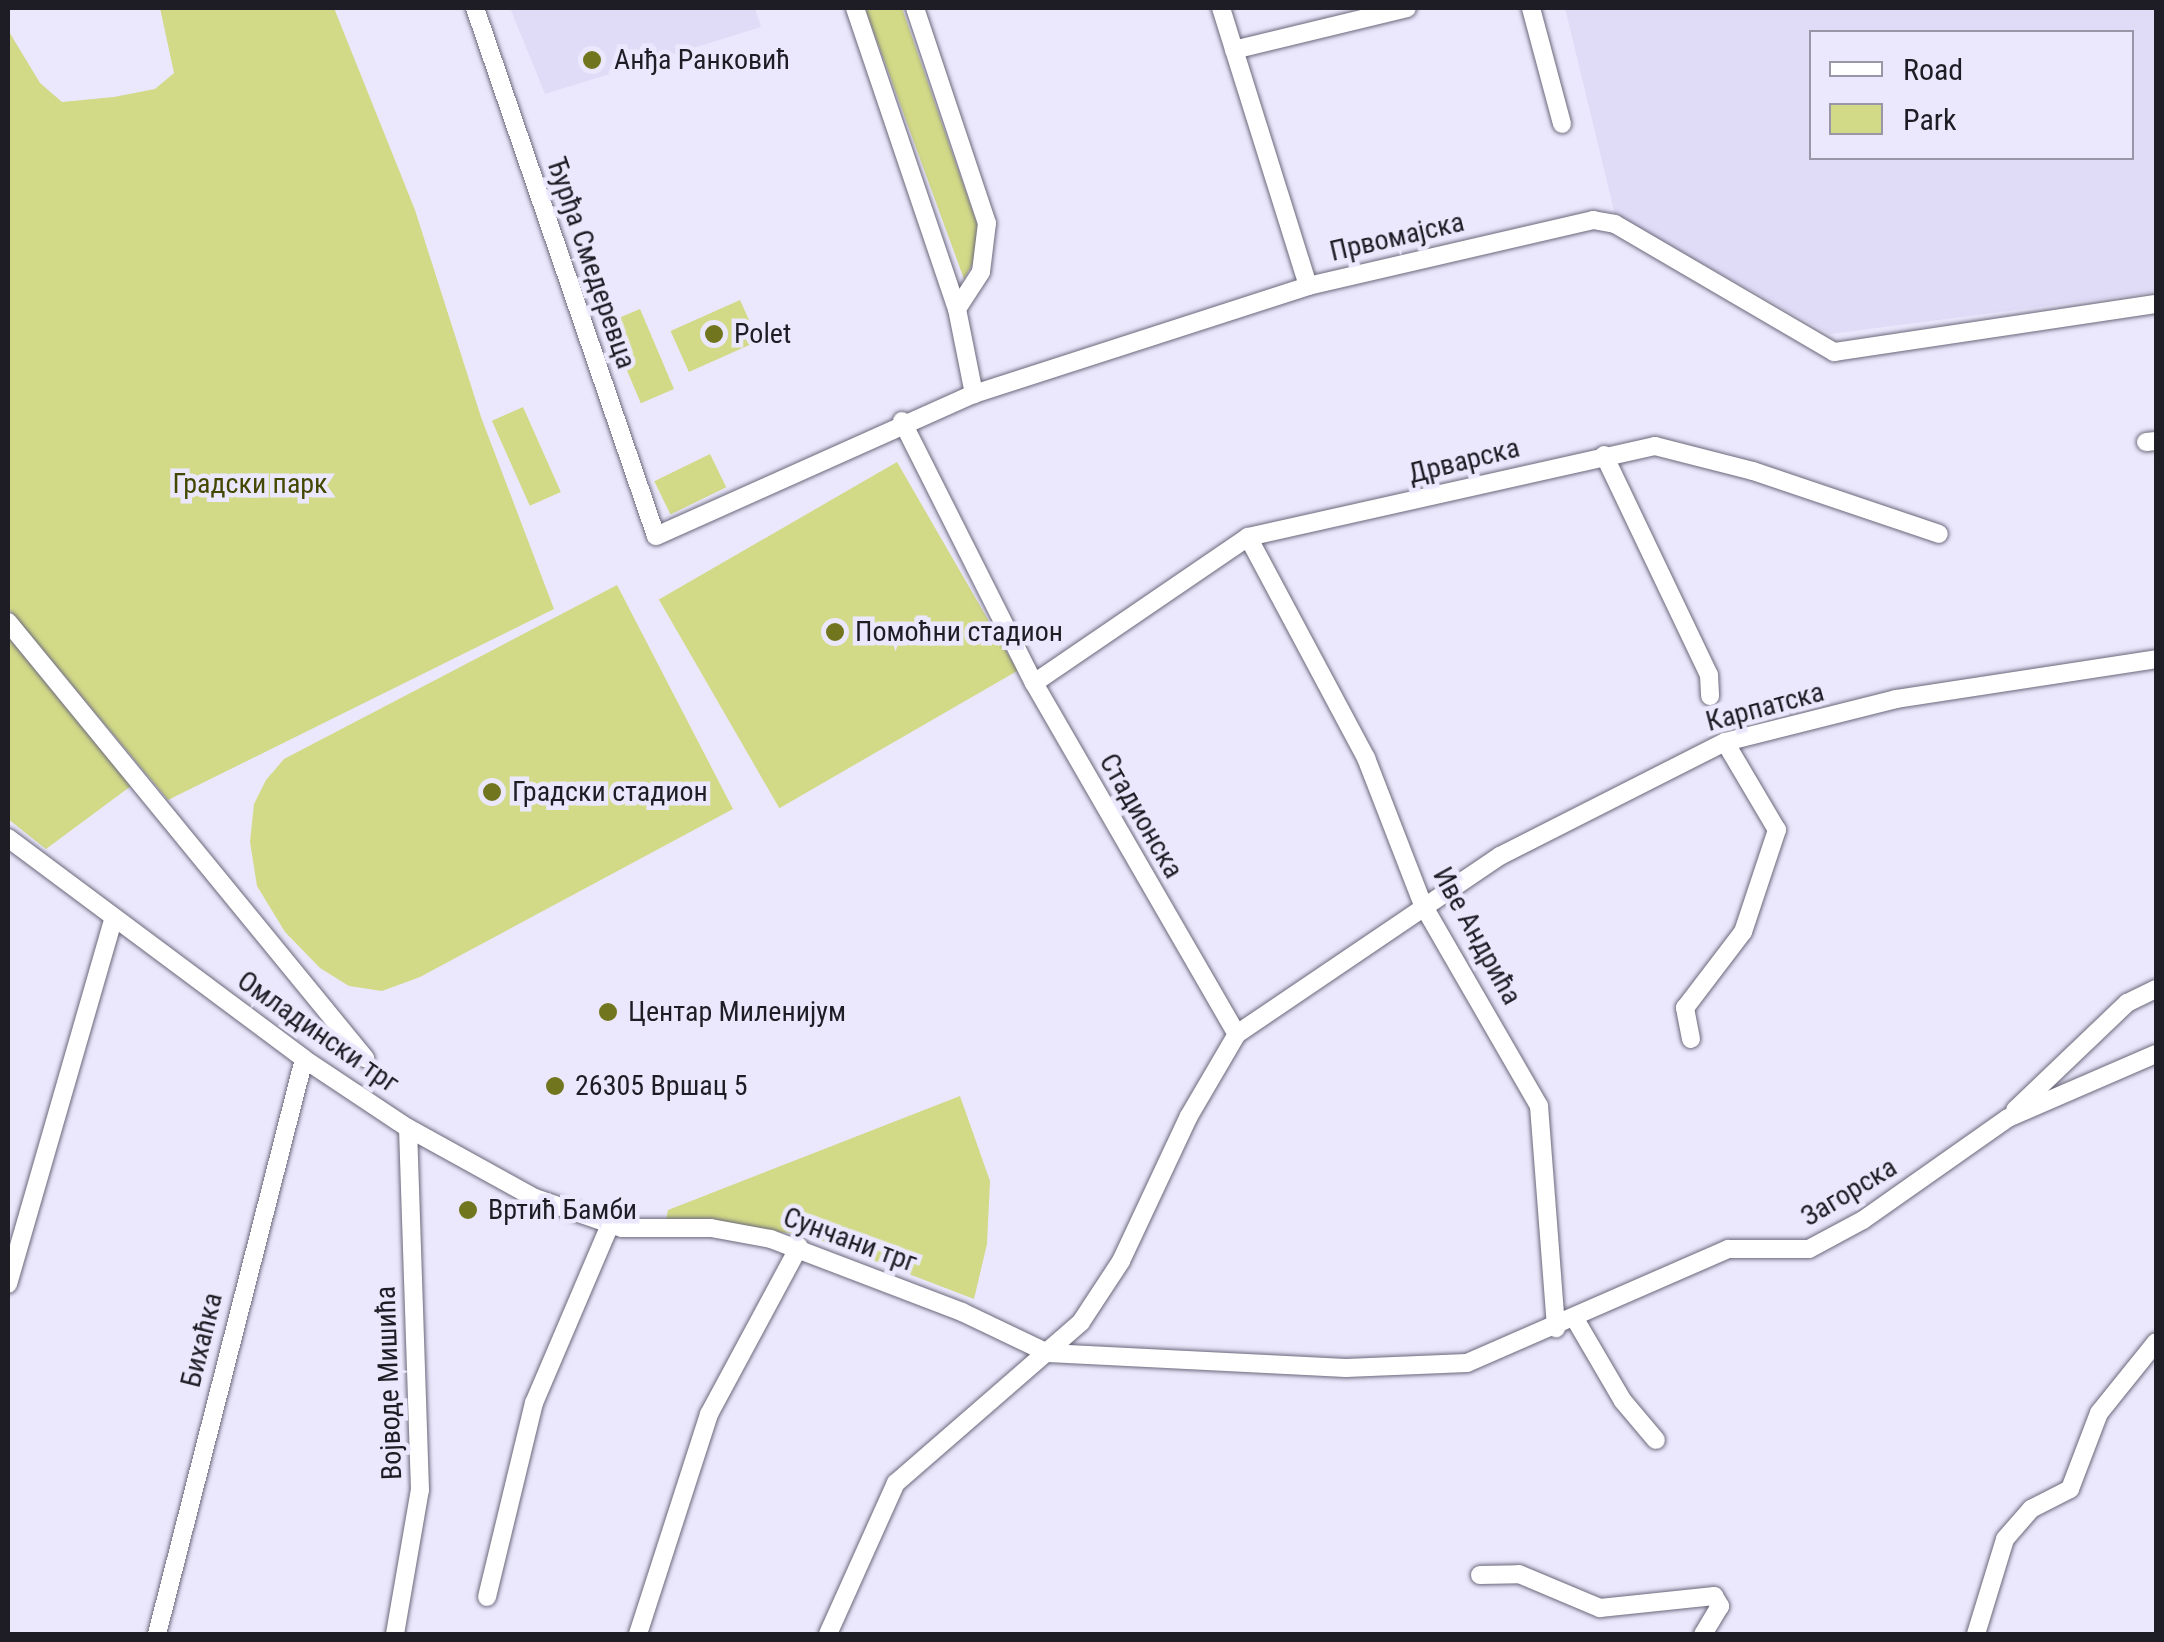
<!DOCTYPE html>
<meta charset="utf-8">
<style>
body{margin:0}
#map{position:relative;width:2164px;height:1642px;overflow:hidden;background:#ebe8fd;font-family:"Roboto Condensed",sans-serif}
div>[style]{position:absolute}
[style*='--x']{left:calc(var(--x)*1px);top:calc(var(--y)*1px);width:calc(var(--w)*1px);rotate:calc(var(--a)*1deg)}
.built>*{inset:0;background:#e0dcf8}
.green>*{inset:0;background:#d2d987;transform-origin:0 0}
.roads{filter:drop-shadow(0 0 2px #6a687a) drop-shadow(0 0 2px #6a687a)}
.minor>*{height:18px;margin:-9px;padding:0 9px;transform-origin:9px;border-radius:9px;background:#fff}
.dots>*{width:28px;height:28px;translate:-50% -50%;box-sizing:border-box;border:5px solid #ebe8fd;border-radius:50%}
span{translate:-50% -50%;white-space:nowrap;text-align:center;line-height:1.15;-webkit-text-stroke:9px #ebe8fd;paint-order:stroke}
.poi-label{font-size:28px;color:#1e1d25}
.left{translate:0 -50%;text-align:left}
.street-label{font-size:28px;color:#1e1d25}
.park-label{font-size:28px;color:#444700}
.frame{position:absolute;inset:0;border:10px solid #1e1d25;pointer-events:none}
.legend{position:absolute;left:1809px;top:30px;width:325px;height:130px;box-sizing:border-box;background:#ebe8fd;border:2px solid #9997a7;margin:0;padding:12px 18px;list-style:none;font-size:30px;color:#1e1d25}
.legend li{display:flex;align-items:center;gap:20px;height:50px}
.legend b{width:50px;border:2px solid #9997a7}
</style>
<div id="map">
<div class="built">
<i style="clip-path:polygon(510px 8px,755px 8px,761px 27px,545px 94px)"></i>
<i style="clip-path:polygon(evenodd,1565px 8px,2156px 8px,2156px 292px,1830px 334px,1615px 215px,1565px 8px,1812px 32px,2132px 32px,2132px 158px,1812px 158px,1812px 32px)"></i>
</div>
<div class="green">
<i style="clip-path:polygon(160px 8px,334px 8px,415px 210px,481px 417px,554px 609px,168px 800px,8px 608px,8px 30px,40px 83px,62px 102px,114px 97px,155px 89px,174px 73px)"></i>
<i style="clip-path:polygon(865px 8px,902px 8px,979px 230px,981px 249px,964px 279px)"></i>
<i style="left:740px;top:300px;width:45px;height:76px;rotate:66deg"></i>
<i style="left:640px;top:309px;width:87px;height:36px;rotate:67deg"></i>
<i style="left:523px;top:407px;width:93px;height:34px;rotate:66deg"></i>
<i style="left:710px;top:454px;width:37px;height:62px;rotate:64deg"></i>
<i style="left:897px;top:462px;width:241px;height:275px;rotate:60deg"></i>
<i style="clip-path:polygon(617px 585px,733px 809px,420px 977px,382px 991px,349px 986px,320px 968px,285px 932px,257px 886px,250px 842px,254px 804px,266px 780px,284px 759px)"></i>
<i style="clip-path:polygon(8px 637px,131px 786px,46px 849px,8px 819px)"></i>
<i style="clip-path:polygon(960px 1096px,990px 1181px,987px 1244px,974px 1299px,807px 1235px,666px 1220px,668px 1210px)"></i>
</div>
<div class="roads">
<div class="minor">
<i style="--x:475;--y:8;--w:558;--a:71.08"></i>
<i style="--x:656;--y:536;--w:348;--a:-24.1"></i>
<i style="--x:974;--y:394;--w:351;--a:-17.9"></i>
<i style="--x:1308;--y:286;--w:293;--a:-13"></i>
<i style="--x:1593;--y:220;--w:22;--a:10"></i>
<i style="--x:1615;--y:224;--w:254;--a:30.3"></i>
<i style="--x:1834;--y:352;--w:326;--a:-8.5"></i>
<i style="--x:855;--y:8;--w:318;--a:71.3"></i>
<i style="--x:957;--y:309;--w:87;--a:78.7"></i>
<i style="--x:915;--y:8;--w:227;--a:71.5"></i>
<i style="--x:987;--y:223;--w:49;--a:97"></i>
<i style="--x:981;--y:272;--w:44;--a:123"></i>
<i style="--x:1221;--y:8;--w:291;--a:72.6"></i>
<i style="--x:1531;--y:8;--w:120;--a:75"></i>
<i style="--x:1234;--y:50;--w:178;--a:-13.6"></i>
<i style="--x:902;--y:421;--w:293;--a:63.3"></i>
<i style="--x:1034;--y:683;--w:405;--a:60"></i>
<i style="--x:2146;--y:442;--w:10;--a:-6"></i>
<i style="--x:1604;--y:455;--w:244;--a:64.5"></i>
<i style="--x:1709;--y:675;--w:21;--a:87"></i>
<i style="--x:1248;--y:537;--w:251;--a:61.9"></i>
<i style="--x:1366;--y:758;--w:158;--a:68.8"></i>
<i style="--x:1423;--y:905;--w:232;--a:60"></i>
<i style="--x:1539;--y:1106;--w:223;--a:85.6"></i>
<i style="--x:8;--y:622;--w:564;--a:50.69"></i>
<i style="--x:1034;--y:683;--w:259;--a:-34.3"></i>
<i style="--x:1248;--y:537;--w:417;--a:-12.6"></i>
<i style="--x:1655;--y:446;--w:101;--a:14.3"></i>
<i style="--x:1753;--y:471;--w:196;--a:18.7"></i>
<i style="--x:8;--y:838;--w:369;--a:36.7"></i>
<i style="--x:304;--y:1059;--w:125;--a:33.6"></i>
<i style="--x:408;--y:1128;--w:145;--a:28.9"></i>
<i style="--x:535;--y:1198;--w:92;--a:19"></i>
<i style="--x:622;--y:1228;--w:89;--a:0"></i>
<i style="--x:711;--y:1228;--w:61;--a:10.4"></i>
<i style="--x:771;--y:1239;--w:204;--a:20.9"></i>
<i style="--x:962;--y:1312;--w:95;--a:25.5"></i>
<i style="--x:1048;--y:1353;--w:298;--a:2.9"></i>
<i style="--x:1346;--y:1368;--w:121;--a:-2.4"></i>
<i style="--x:1467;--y:1363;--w:285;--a:-23.6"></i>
<i style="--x:1728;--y:1249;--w:81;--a:0"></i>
<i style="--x:1809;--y:1249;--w:61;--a:-28.2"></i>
<i style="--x:1863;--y:1220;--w:177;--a:-35.1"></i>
<i style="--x:2008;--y:1118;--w:161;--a:-23.4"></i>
<i style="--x:1691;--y:1039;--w:32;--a:-101"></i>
<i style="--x:1685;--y:1008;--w:96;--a:-52.7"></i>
<i style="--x:1743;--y:932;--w:108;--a:-71.6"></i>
<i style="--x:1777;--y:830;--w:102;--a:-120.6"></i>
<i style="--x:2015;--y:1110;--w:155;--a:-43.7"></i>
<i style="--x:2127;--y:1003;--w:32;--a:-26"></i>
<i style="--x:8;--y:1284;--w:379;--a:-73.9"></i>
<i style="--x:1575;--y:1319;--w:95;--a:59.7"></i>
<i style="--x:1623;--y:1401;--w:51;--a:49.8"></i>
<i style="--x:1480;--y:1575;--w:39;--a:-1"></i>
<i style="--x:1519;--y:1574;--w:88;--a:22.8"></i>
<i style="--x:1600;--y:1608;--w:115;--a:-6"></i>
<i style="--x:1714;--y:1596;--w:12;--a:59"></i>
<i style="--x:1720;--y:1606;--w:33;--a:121"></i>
<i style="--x:487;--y:1597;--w:200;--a:-76.4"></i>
<i style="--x:534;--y:1403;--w:194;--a:-66.9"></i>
<i style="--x:157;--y:1634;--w:593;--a:-75.66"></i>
<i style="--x:395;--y:1634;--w:146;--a:-80.2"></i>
<i style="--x:420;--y:1490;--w:362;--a:-91.9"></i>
<i style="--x:638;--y:1634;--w:231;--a:-72.1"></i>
<i style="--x:709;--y:1414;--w:190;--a:-61.7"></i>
<i style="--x:828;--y:1634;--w:166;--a:-65.8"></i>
<i style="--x:896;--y:1483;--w:245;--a:-41"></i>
<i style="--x:1081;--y:1322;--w:73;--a:-56.7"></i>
<i style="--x:1121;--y:1261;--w:160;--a:-64.9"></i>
<i style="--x:1189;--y:1116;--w:95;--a:-59.7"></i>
<i style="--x:1237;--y:1034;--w:318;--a:-34.1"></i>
<i style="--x:1500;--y:856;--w:252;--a:-26.9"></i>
<i style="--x:1725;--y:742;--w:176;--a:-14.1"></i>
<i style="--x:1896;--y:699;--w:263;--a:-8.7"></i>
<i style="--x:1976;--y:1634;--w:99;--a:-73"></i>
<i style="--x:2005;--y:1539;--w:40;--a:-49"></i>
<i style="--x:2031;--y:1509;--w:44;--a:-27.1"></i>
<i style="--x:2070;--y:1489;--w:81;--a:-69.1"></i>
<i style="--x:2099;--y:1413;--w:91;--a:-51.2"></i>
</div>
</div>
<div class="dots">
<i style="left:592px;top:60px;background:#71751d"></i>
<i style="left:714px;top:334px;background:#71751d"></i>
<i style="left:835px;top:632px;background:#71751d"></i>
<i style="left:492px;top:792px;background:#71751d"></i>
<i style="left:608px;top:1012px;background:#71751d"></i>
<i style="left:555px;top:1086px;background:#71751d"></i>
<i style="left:468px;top:1210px;background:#71751d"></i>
</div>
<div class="poi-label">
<span class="left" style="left:614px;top:60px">Анђа Ранковић</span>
<span class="left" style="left:734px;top:334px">Polet</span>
<span class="left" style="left:855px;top:632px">Помоћни стадион</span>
<span class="left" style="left:512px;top:792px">Градски стадион</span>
<span class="left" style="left:628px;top:1012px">Центар Миленијум</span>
<span class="left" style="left:575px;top:1086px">26305 Вршац 5</span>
<span class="left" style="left:488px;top:1210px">Вртић Бамби</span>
</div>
<div class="street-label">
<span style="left:1397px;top:237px;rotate:-13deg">Првомајска</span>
<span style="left:591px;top:263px;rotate:71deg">Ђурђа Смедеревца</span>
<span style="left:1464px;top:461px;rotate:-14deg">Дрварска</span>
<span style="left:1765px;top:707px;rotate:-15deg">Карпатска</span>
<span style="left:1141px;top:816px;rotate:60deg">Стадионска</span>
<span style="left:1477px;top:936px;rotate:61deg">Иве Андрића</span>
<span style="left:318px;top:1032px;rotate:35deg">Омладински трг</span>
<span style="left:1849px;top:1192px;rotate:-31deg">Загорска</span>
<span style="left:850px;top:1240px;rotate:20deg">Сунчани трг</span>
<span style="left:202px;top:1340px;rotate:-76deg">Бихаћка</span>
<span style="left:389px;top:1383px;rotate:-92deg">Војводе Мишића</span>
</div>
<div class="park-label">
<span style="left:250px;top:484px">Градски парк</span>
</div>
<div class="frame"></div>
<ul class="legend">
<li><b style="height:12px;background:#fff"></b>Road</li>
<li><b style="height:28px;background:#d2d987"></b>Park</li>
</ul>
</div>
